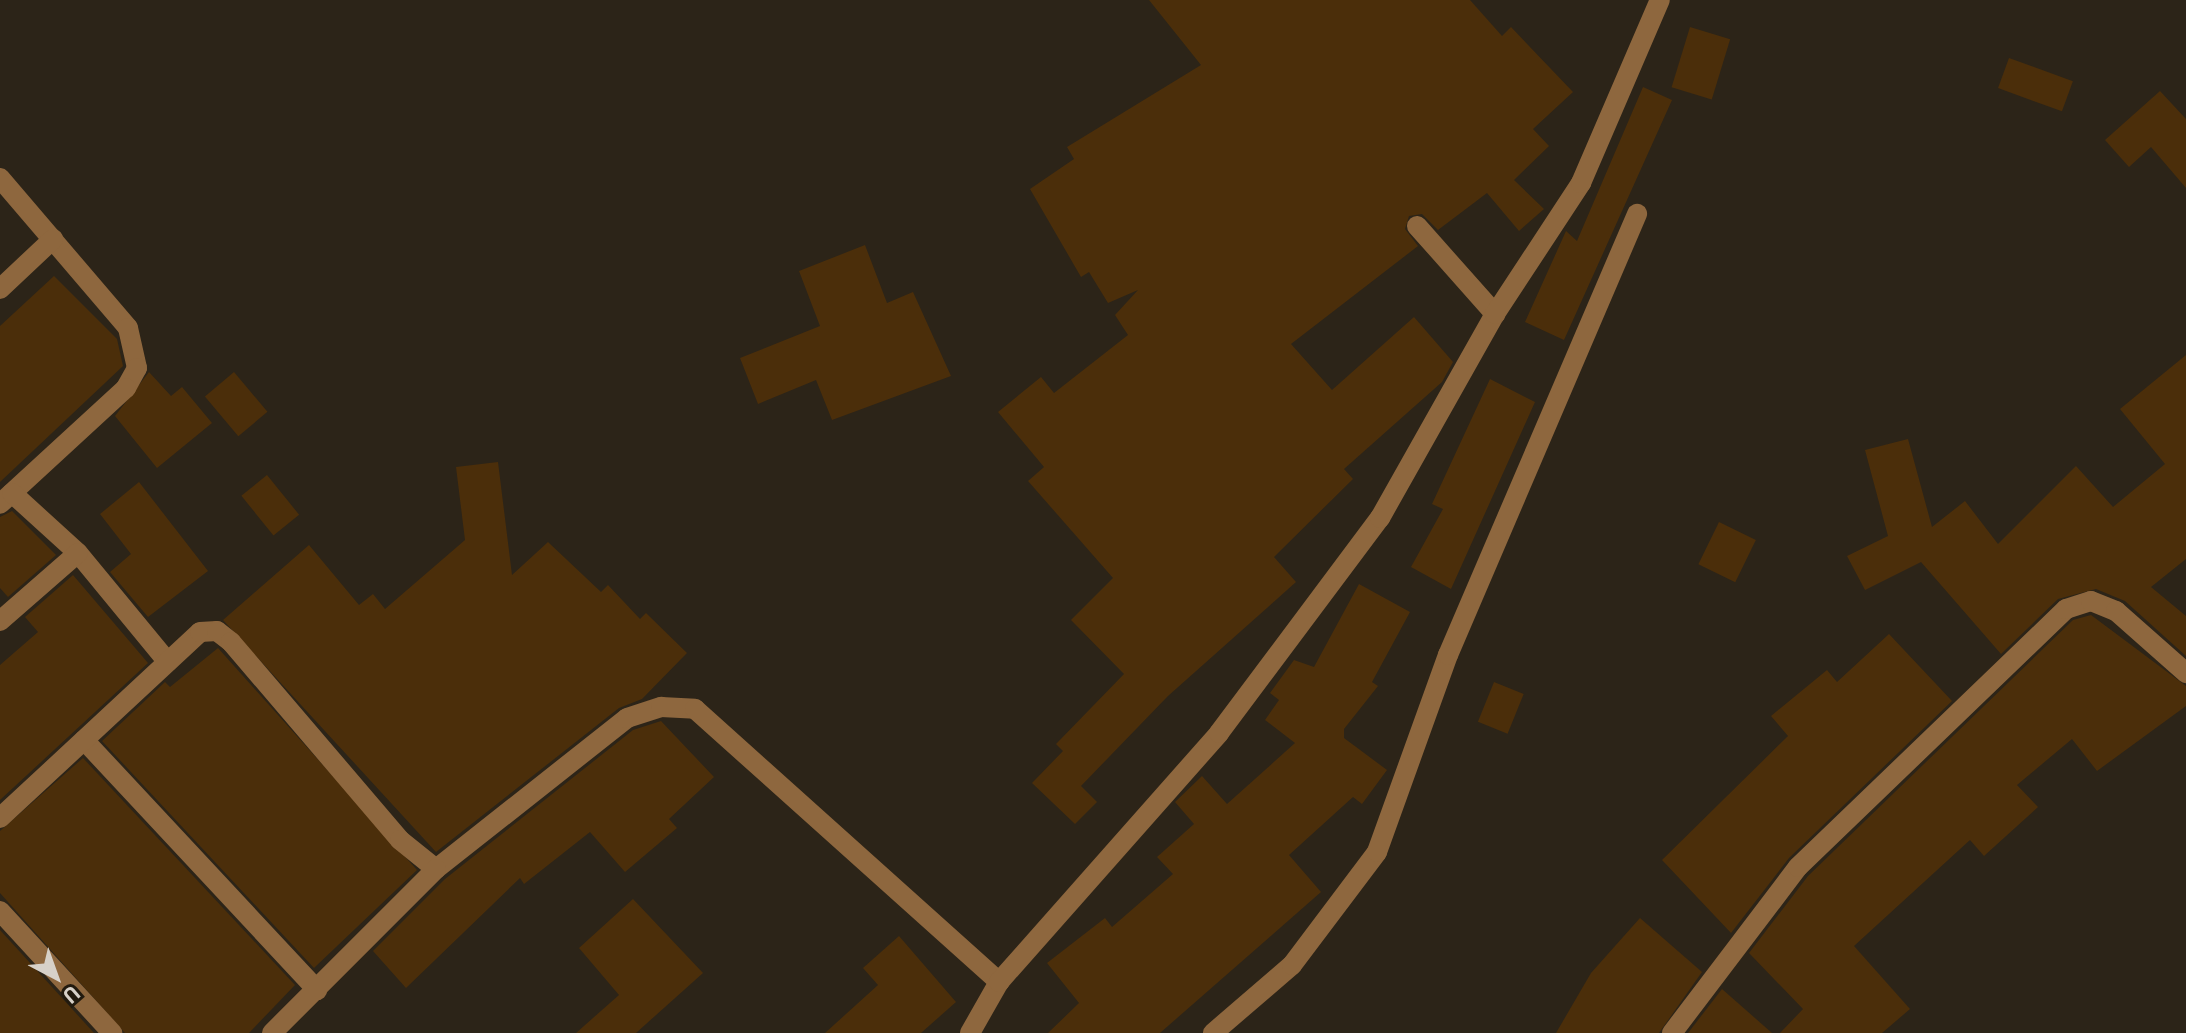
<!DOCTYPE html>
<style>
body{margin:0}
#map{position:relative;width:2186px;height:1033px;overflow:hidden;background:#2c2418;font-family:"Titillium Web",sans-serif}
div>[style]{position:absolute}
[style*='--x']{left:calc(var(--x)*1px);top:calc(var(--y)*1px);width:calc(var(--w)*1px);rotate:calc(var(--a)*1deg)}
.building>*{inset:0;background:#4b2e0a;transform-origin:0 0}
.minor>*{height:20px;margin:-10px;padding:0 10px;transform-origin:10px;border-radius:10px;background:#8e673e}
span{translate:-50% -50%;white-space:nowrap;text-align:center;line-height:1.15;-webkit-text-stroke:6px #221a0e;paint-order:stroke}
.north{position:absolute;left:16px;top:937px;width:80px;height:80px;-webkit-text-stroke:6px #221a0e;paint-order:stroke;rotate:139deg;font-size:22px;font-weight:700;line-height:32px;text-align:center;color:#d7d1c9}
.north::after{content:'';display:block;margin:auto;width:28px;height:36px;background:#d7d1c9;clip-path:polygon(50% 0,100% 100%,50% 72%,0 100%)}
</style>
<div id="map">
<div class="building">
<i style="clip-path:polygon(1149px 0,1470px 0,1502px 36px,1511px 27px,1573px 92px,1533px 129px,1549px 146px,1514px 180px,1544px 209px,1519px 231px,1487px 193px,1438px 230px,1422px 214px,1409px 216px,1405px 229px,1418px 246px,1291px 344px,1332px 390px,1414px 317px,1453px 362px,1442px 382px,1344px 469px,1353px 479px,1274px 557px,1296px 582px,1168px 696px,1081px 786px,1097px 802px,1075px 824px,1032px 783px,1063px 751px,1056px 744px,1124px 674px,1071px 620px,1113px 578px,1028px 481px,1044px 467px,998px 412px,1041px 377px,1054px 393px,1128px 335px,1115px 315px,1138px 290px,1108px 303px,1089px 272px,1081px 277px,1030px 189px,1074px 159px,1067px 147px,1201px 65px)"></i>
<i style="left:1690px;top:27px;width:42px;height:63px;rotate:17deg"></i>
<i style="left:2009px;top:58px;width:68px;height:32px;rotate:20deg"></i>
<i style="clip-path:polygon(1643px 87px,1672px 100px,1564px 340px,1525px 322px,1566px 231px,1577px 241px)"></i>
<i style="clip-path:polygon(2160px 91px,2186px 119px,2186px 188px,2151px 147px,2129px 167px,2105px 140px)"></i>
<i style="clip-path:polygon(865px 245px,887px 303px,913px 292px,951px 376px,832px 420px,816px 380px,758px 404px,740px 358px,820px 326px,799px 271px)"></i>
<i style="clip-path:polygon(54px 276px,117px 339px,123px 366px,0 482px,0 326px)"></i>
<i style="clip-path:polygon(2186px 355px,2186px 559px,2151px 587px,2186px 616px,2186px 656px,2125px 601px,2096px 589px,2058px 599px,2001px 654px,1921px 562px,1865px 590px,1847px 556px,1888px 536px,1865px 450px,1908px 439px,1932px 527px,1965px 501px,1998px 544px,2076px 466px,2113px 507px,2165px 464px,2120px 409px)"></i>
<i style="clip-path:polygon(149px 372px,171px 396px,182px 387px,212px 423px,157px 468px,115px 416px)"></i>
<i style="left:234px;top:372px;width:52px;height:38px;rotate:50deg"></i>
<i style="clip-path:polygon(1490px 379px,1535px 402px,1451px 589px,1411px 567px,1443px 509px,1432px 504px)"></i>
<i style="clip-path:polygon(498px 462px,512px 575px,548px 542px,601px 592px,608px 585px,640px 619px,646px 613px,687px 653px,642px 699px,619px 708px,436px 852px,223px 620px,309px 545px,359px 605px,373px 594px,385px 609px,465px 540px,456px 467px)"></i>
<i style="left:267px;top:475px;width:51px;height:33px;rotate:51deg"></i>
<i style="clip-path:polygon(139px 482px,208px 571px,148px 617px,110px 572px,131px 554px,100px 514px)"></i>
<i style="clip-path:polygon(12px 511px,56px 555px,8px 597px,0 588px,0 517px)"></i>
<i style="left:1719px;top:522px;width:41px;height:47px;rotate:26deg"></i>
<i style="clip-path:polygon(73px 575px,148px 663px,0 800px,0 665px,38px 632px,25px 617px)"></i>
<i style="clip-path:polygon(1359px 584px,1410px 612px,1372px 682px,1378px 686px,1344px 729px,1344px 738px,1387px 770px,1362px 804px,1353px 797px,1289px 855px,1321px 892px,1160px 1033px,1048px 1033px,1079px 1003px,1047px 963px,1105px 918px,1112px 927px,1173px 874px,1157px 857px,1194px 824px,1175px 802px,1202px 776px,1227px 804px,1295px 743px,1265px 720px,1279px 700px,1270px 693px,1294px 660px,1314px 667px)"></i>
<i style="clip-path:polygon(2091px 615px,2186px 686px,2186px 706px,2097px 771px,2072px 739px,2017px 785px,2038px 807px,1984px 856px,1970px 840px,1854px 946px,1910px 1009px,1882px 1033px,1780px 1033px,1803px 1009px,1749px 953px,1808px 876px,2073px 620px)"></i>
<i style="clip-path:polygon(1889px 634px,1952px 701px,1789px 858px,1731px 933px,1662px 860px,1788px 736px,1771px 716px,1827px 670px,1837px 682px)"></i>
<i style="clip-path:polygon(218px 648px,417px 870px,314px 968px,102px 741px,165px 682px,170px 687px)"></i>
<i style="left:1494px;top:682px;width:32px;height:43px;rotate:22deg"></i>
<i style="clip-path:polygon(661px 721px,714px 777px,669px 819px,677px 828px,625px 872px,590px 832px,524px 884px,520px 878px,406px 988px,373px 951px,445px 879px,633px 730px)"></i>
<i style="clip-path:polygon(83px 758px,295px 985px,249px 1033px,125px 1033px,0 893px,0 831px)"></i>
<i style="clip-path:polygon(633px 899px,703px 973px,636px 1033px,576px 1033px,619px 995px,579px 948px)"></i>
<i style="clip-path:polygon(1640px 918px,1702px 972px,1659px 1033px,1556px 1033px,1591px 973px)"></i>
<i style="clip-path:polygon(0 930px,94px 1033px,0 1033px)"></i>
<i style="clip-path:polygon(899px 936px,956px 1002px,921px 1033px,825px 1033px,878px 985px,863px 968px)"></i>
<i style="clip-path:polygon(1722px 989px,1772px 1033px,1688px 1033px)"></i>
</div>
<div class="minor">
<i style="--x:0;--y:178;--w:197;--a:49.5"></i>
<i style="--x:128;--y:328;--w:41;--a:77.3"></i>
<i style="--x:137;--y:368;--w:23;--a:119"></i>
<i style="--x:126;--y:388;--w:171;--a:137.4"></i>
<i style="--x:1417;--y:226;--w:118;--a:48.4"></i>
<i style="--x:0;--y:289;--w:73;--a:-43.3"></i>
<i style="--x:12;--y:493;--w:89;--a:42.3"></i>
<i style="--x:78;--y:553;--w:141;--a:50.5"></i>
<i style="--x:0;--y:621;--w:103;--a:-41.1"></i>
<i style="--x:84;--y:740;--w:342;--a:47"></i>
<i style="--x:0;--y:818;--w:273;--a:-42.9"></i>
<i style="--x:200;--y:632;--w:17;--a:-3"></i>
<i style="--x:217;--y:631;--w:18;--a:38"></i>
<i style="--x:231;--y:642;--w:260;--a:49.5"></i>
<i style="--x:400;--y:840;--w:46;--a:38.9"></i>
<i style="--x:436;--y:869;--w:243;--a:-38.3"></i>
<i style="--x:627;--y:718;--w:36;--a:-18"></i>
<i style="--x:661;--y:707;--w:34;--a:3"></i>
<i style="--x:695;--y:709;--w:409;--a:41.9"></i>
<i style="--x:0;--y:911;--w:166;--a:47.4"></i>
<i style="--x:272;--y:1033;--w:232;--a:-45"></i>
<i style="--x:970;--y:1033;--w:59;--a:-60.4"></i>
<i style="--x:999;--y:982;--w:332;--a:-48.5"></i>
<i style="--x:1219;--y:733;--w:269;--a:-53.2"></i>
<i style="--x:1380;--y:518;--w:234;--a:-60.6"></i>
<i style="--x:1495;--y:314;--w:157;--a:-56.7"></i>
<i style="--x:1581;--y:183;--w:199;--a:-66.7"></i>
<i style="--x:1213;--y:1033;--w:104;--a:-40.7"></i>
<i style="--x:1292;--y:965;--w:141;--a:-53"></i>
<i style="--x:1377;--y:852;--w:209;--a:-70.2"></i>
<i style="--x:1448;--y:655;--w:480;--a:-66.8"></i>
<i style="--x:1672;--y:1033;--w:208;--a:-52.8"></i>
<i style="--x:1798;--y:867;--w:372;--a:-43.9"></i>
<i style="--x:2066;--y:609;--w:26;--a:-18"></i>
<i style="--x:2091;--y:601;--w:27;--a:22"></i>
<i style="--x:2116;--y:611;--w:94;--a:41.5"></i>
</div>
<div class="north">U</div>
</div>
